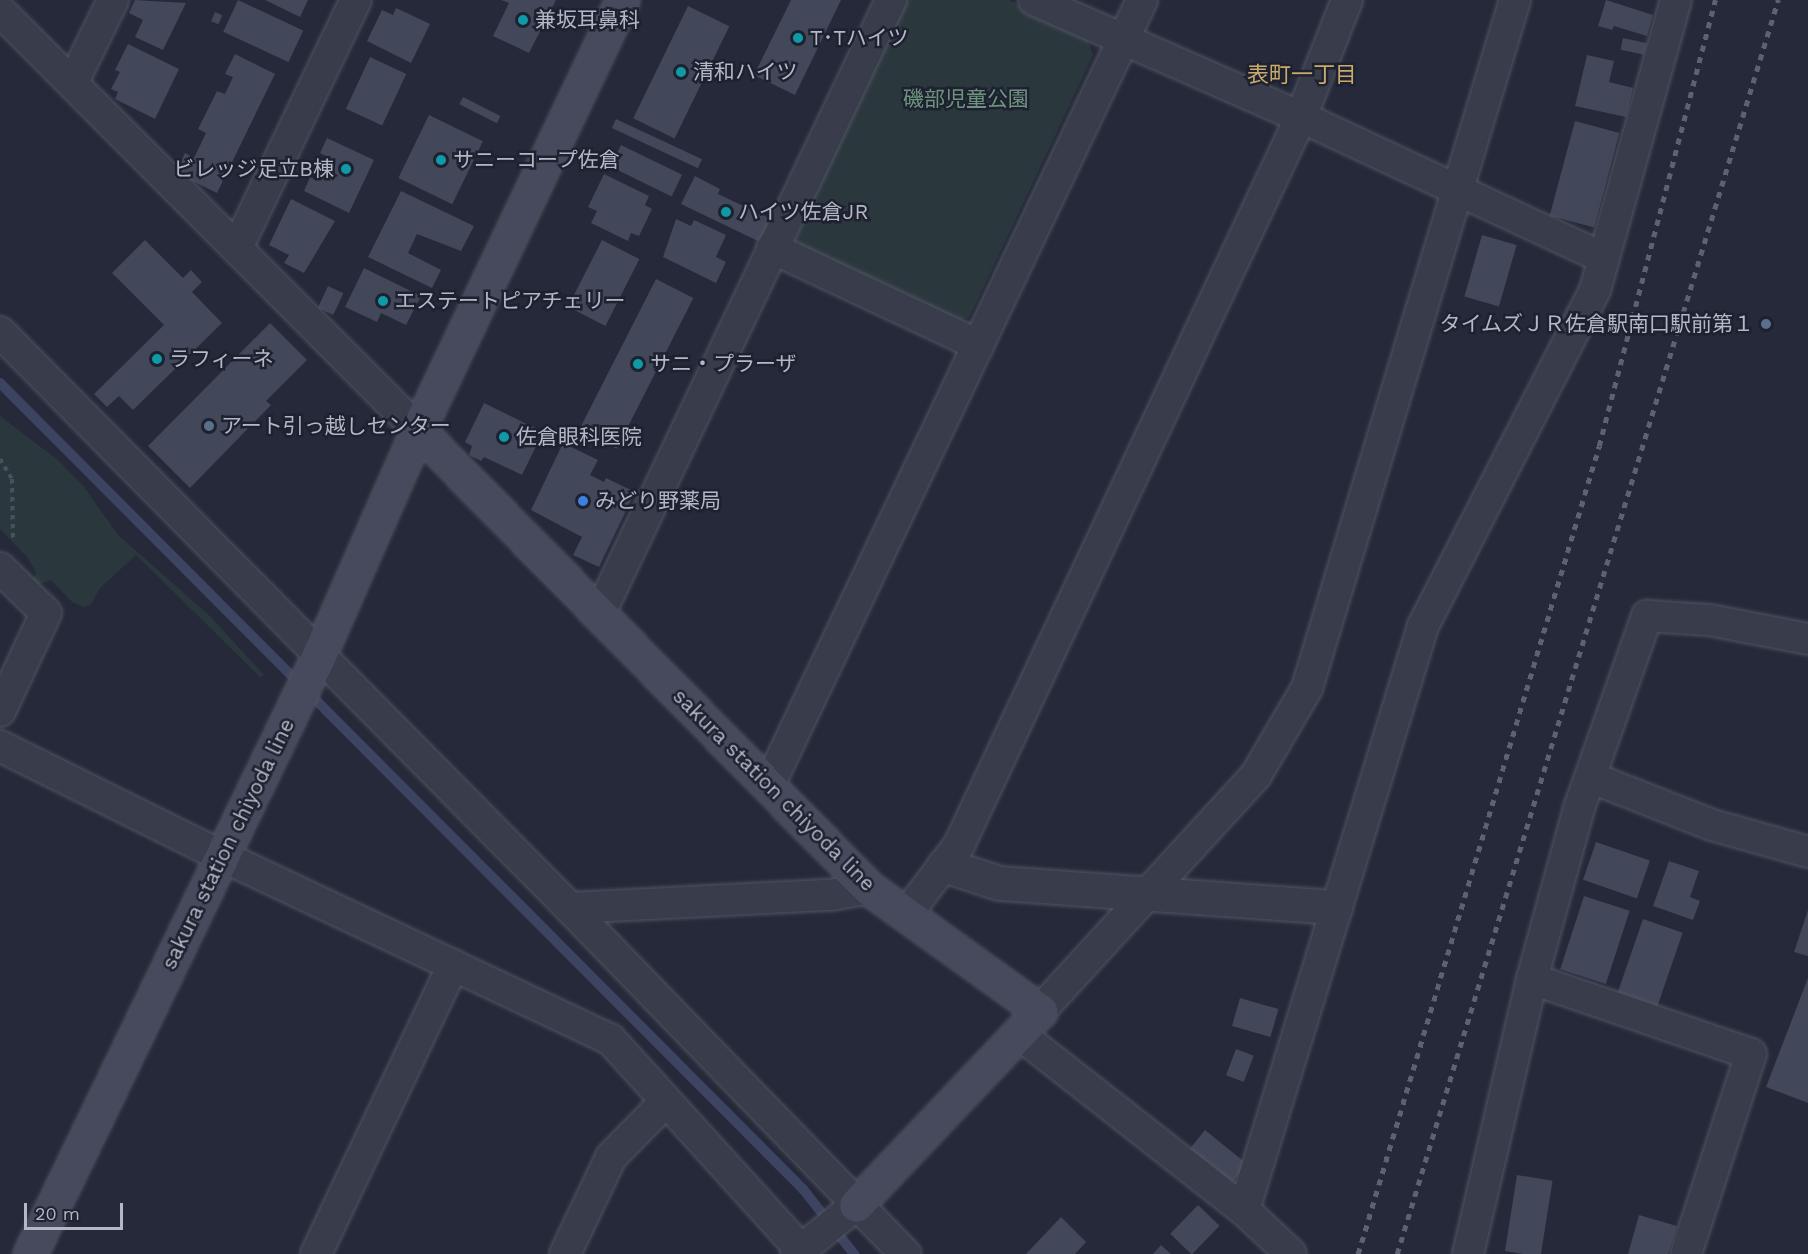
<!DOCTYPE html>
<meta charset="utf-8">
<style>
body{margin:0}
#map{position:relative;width:1808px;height:1254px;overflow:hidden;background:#252939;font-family:"Work Sans","Noto Sans JP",sans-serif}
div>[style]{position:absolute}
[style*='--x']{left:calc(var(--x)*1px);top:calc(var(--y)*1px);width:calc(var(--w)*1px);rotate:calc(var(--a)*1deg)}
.green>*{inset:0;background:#2a383e}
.stream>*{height:10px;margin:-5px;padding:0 5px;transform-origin:5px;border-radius:5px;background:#3d4461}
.building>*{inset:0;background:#424759;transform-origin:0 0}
.path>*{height:4px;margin-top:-2px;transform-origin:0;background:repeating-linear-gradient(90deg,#47535a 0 4.5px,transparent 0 9px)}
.roads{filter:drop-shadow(0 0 2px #515462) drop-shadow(0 0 2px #515462)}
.minor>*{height:30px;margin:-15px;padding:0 15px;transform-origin:15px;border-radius:15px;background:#393c4a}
.tertiary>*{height:33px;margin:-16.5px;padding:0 16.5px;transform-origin:16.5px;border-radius:16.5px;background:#393c4a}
.secondary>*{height:33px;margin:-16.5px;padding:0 16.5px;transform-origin:16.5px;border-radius:16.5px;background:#474a5c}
.rail>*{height:4.5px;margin-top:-2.25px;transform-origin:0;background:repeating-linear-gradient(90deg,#5d6173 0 6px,transparent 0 12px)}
.dots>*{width:16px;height:16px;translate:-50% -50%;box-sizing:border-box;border:3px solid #1e212f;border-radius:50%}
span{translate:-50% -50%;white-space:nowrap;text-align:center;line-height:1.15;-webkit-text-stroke:5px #1e212f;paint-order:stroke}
.poi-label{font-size:21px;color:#b4b7c5}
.left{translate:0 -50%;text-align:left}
.right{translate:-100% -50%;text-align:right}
.park-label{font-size:21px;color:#6e947f}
.street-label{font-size:21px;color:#b4b7c5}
.neighbourhood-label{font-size:22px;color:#c9a96c}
.scale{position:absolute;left:24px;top:1203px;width:99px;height:27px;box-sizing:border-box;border:3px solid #b4b7c5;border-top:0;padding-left:8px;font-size:18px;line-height:21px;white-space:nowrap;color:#b4b7c5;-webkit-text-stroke:4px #1e212f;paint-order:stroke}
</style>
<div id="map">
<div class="green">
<i style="clip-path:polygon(906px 0,1009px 0,1086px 35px,1093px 55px,969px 318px,944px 323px,808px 259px,795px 240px)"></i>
<i style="clip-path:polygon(0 416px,58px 460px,84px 487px,118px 535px,210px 616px,264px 675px,260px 677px,136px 555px,100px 588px,91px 605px,84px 607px,72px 602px,51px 580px,33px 586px,30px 583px,36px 573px,28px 558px,0 529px)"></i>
</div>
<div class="stream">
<i style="--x:0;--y:383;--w:1138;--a:45.11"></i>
<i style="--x:803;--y:1189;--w:83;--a:51.9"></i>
</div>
<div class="building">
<i style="clip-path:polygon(135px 0,186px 3px,163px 50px,135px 37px,143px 20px,129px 13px)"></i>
<i style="left:238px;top:0;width:72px;height:35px;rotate:25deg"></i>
<i style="clip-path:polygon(265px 0,308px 0,300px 17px)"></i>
<i style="clip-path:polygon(501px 0,556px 0,529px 53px,493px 36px,509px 3px)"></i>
<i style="clip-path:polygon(791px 0,841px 0,795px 95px,754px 75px)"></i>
<i style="clip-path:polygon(1606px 0,1653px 15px,1647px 36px,1614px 26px,1612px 30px,1598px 26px)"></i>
<i style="left:688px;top:6px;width:46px;height:125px;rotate:26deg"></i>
<i style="clip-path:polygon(396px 8px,430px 24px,411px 63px,367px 41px,382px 10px,393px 15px)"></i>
<i style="left:215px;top:12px;width:8px;height:10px;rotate:23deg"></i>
<i style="left:1623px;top:38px;width:24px;height:12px;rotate:12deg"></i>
<i style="clip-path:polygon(128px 44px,179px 69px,155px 119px,115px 99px,118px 92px,111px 89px,120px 72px,115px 70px)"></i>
<i style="clip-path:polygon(235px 54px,275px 74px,217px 193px,176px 173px,185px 153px,194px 158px,206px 133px,198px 129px,217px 91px,225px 94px,233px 77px,225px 74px)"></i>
<i style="clip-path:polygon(1587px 55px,1614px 61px,1609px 82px,1633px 88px,1626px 117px,1575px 106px)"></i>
<i style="left:370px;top:57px;width:40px;height:57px;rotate:25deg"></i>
<i style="left:463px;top:97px;width:42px;height:8px;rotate:27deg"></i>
<i style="left:429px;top:115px;width:60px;height:70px;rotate:26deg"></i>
<i style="left:616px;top:119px;width:95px;height:10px;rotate:25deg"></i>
<i style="left:1575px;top:121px;width:46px;height:98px;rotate:15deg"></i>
<i style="clip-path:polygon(327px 138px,374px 160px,349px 213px,304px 191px,310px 177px,317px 180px,328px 157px,320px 153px)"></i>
<i style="left:621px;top:145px;width:68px;height:24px;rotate:26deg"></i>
<i style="clip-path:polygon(604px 174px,649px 196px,645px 205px,652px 209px,639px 236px,631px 233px,628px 241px,591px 223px,597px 211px,588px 207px)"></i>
<i style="clip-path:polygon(695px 176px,720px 189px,718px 194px,771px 219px,760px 242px,681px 204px)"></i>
<i style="clip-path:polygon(401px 191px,474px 226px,461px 251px,417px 234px,408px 253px,441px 270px,432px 288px,368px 257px)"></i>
<i style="clip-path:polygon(291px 199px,335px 221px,304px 273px,284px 263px,289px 255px,269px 245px)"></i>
<i style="clip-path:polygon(676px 219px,691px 226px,694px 220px,726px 235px,716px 257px,726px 262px,716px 283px,663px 257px)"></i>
<i style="left:1482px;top:235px;width:36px;height:64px;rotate:16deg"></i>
<i style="clip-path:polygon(145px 240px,183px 278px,191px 270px,202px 282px,192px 292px,222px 323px,133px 410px,119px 396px,107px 407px,94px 394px,164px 325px,112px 273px)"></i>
<i style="left:602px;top:240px;width:42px;height:75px;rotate:27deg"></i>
<i style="clip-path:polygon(364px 268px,421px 296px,406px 325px,381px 313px,377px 322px,345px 307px)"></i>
<i style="left:656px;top:279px;width:42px;height:169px;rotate:27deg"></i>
<i style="left:328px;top:286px;width:17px;height:24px;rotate:25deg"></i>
<i style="clip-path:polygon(270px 323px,307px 360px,266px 401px,271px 405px,190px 488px,148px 446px)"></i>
<i style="clip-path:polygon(484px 403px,543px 432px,522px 475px,484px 457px,481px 461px,469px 455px,472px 446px,465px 442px)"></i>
<i style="clip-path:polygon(563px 443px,598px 460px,590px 475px,604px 482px,606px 478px,635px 492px,599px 567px,573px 555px,582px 537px,531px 510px)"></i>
<i style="left:1596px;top:842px;width:57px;height:40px;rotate:19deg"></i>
<i style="clip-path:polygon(1669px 861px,1699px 871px,1690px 897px,1700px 901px,1693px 920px,1653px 906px)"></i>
<i style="left:1584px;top:896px;width:48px;height:77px;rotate:18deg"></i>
<i style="clip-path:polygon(1808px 910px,1808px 956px,1794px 952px)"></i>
<i style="left:1643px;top:919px;width:42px;height:78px;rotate:19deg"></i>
<i style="clip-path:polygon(1808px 978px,1808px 1103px,1766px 1087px)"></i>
<i style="left:1240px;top:998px;width:40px;height:29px;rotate:16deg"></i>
<i style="left:1236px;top:1049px;width:19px;height:28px;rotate:21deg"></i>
<i style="left:1205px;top:1130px;width:54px;height:24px;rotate:39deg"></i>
<i style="left:1517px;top:1175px;width:36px;height:77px;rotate:9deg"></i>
<i style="left:1198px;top:1205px;width:30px;height:40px;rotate:44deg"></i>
<i style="clip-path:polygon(1639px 1215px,1677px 1226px,1668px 1254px,1628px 1254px)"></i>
<i style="clip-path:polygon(1061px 1217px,1086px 1242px,1075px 1254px,1026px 1254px)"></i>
<i style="clip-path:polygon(1161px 1245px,1171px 1254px,1153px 1254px)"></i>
</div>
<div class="path">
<i style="--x:0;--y:459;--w:23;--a:59"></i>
<i style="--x:12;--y:479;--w:60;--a:89"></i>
</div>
<div class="roads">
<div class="minor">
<i style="--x:1034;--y:0;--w:292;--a:23.7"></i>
<i style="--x:1301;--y:117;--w:334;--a:25"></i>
<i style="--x:0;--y:11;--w:592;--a:45.07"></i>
<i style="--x:73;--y:82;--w:91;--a:-64"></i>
<i style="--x:237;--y:248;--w:275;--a:-64.4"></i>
<i style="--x:772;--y:248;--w:228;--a:25.2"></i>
<i style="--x:0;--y:332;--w:810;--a:45.3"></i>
<i style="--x:570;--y:908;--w:482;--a:45.9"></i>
<i style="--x:0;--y:568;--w:64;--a:44.4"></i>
<i style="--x:46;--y:613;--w:108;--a:115.1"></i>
<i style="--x:599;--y:615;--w:681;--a:-64.6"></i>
<i style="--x:0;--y:746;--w:248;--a:26.4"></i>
<i style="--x:222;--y:856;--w:429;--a:25.3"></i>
<i style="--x:610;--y:1039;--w:290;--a:47.8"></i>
<i style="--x:1590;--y:777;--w:131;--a:21.5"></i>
<i style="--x:1712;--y:825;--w:100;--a:15.7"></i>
<i style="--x:769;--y:785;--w:869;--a:-64.58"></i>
<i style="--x:570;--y:908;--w:261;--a:-2.9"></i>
<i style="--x:831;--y:895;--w:39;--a:-10"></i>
<i style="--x:906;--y:915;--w:88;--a:-52.9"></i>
<i style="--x:959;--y:845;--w:804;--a:-64.84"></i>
<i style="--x:1301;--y:117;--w:126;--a:-68.5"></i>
<i style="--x:1532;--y:979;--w:231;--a:18.9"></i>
<i style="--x:1751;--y:1054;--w:210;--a:108"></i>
<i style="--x:1040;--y:1011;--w:320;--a:-47.5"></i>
<i style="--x:1256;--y:775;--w:101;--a:-59.6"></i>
<i style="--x:1307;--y:688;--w:719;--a:-73.18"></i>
<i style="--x:1018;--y:1033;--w:287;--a:38.1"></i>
<i style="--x:1244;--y:1210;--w:64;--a:43.1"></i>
<i style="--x:1244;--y:1210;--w:611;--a:-72.96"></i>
<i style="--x:1423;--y:626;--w:377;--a:-62.9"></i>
<i style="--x:1595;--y:290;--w:301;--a:-74.4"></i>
<i style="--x:316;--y:1254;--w:320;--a:-64.6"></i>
<i style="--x:565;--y:1254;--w:107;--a:-64.6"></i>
<i style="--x:611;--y:1157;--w:78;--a:-45.5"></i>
<i style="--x:796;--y:1254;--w:77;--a:-39.2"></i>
<i style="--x:1468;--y:1254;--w:282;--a:-76.9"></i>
<i style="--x:1532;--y:979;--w:177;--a:-74.6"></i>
<i style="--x:1579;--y:808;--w:204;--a:-70.5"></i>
<i style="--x:1647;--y:616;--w:62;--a:3.7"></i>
<i style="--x:1709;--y:620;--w:101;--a:10.9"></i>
</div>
<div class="tertiary">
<i style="--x:944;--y:865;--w:58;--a:18.1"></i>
<i style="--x:999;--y:883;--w:337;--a:4.1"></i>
</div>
<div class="secondary">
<i style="--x:418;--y:430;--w:643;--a:45.44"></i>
<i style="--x:869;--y:888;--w:211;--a:35.7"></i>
<i style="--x:1040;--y:1011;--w:267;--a:133.5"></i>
<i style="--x:30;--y:1254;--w:665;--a:-64.24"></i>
<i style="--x:319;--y:655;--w:246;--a:-66.3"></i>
<i style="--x:418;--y:430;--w:476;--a:-64.6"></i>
</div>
</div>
<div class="rail">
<i style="--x:1358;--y:1254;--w:843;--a:-73.39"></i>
<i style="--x:1599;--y:446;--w:461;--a:-75.4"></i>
<i style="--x:1397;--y:1254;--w:1311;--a:-73.1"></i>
</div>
<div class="dots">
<i style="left:523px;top:20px;background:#0f9aa8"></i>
<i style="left:798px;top:38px;background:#0f9aa8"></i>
<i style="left:681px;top:72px;background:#0f9aa8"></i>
<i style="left:441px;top:160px;background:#0f9aa8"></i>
<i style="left:346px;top:169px;background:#0f9aa8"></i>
<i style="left:726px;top:212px;background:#0f9aa8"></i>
<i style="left:383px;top:301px;background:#0f9aa8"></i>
<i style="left:1766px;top:324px;background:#5c6f8a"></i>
<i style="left:157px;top:359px;background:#0f9aa8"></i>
<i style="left:638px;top:364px;background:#0f9aa8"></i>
<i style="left:209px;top:426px;background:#5c6f8a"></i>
<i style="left:504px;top:437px;background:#0f9aa8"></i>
<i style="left:583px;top:501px;background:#3f7fe0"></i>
</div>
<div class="poi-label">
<span class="left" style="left:535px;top:20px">兼坂耳鼻科</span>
<span class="left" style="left:810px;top:38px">T･Tハイツ</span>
<span class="left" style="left:693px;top:72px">清和ハイツ</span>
<span class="left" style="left:453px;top:160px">サニーコープ佐倉</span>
<span class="right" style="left:334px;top:169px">ビレッジ足立B棟</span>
<span class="left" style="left:738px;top:212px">ハイツ佐倉JR</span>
<span class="left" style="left:395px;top:301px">エステートピアチェリー</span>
<span class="right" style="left:1754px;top:324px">タイムズＪＲ佐倉駅南口駅前第１</span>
<span class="left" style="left:169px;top:359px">ラフィーネ</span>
<span class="left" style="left:650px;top:364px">サニ・プラーザ</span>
<span class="left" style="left:221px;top:426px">アート引っ越しセンター</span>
<span class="left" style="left:516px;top:437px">佐倉眼科医院</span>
<span class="left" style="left:595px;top:501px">みどり野薬局</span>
</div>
<div class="park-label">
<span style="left:966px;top:99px">磯部児童公園</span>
</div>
<div class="street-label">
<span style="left:774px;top:790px;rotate:45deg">sakura station chiyoda line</span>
<span style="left:228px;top:844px;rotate:-64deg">sakura station chiyoda line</span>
</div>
<div class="neighbourhood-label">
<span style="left:1302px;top:75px">表町一丁目</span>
</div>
<div class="scale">20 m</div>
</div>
